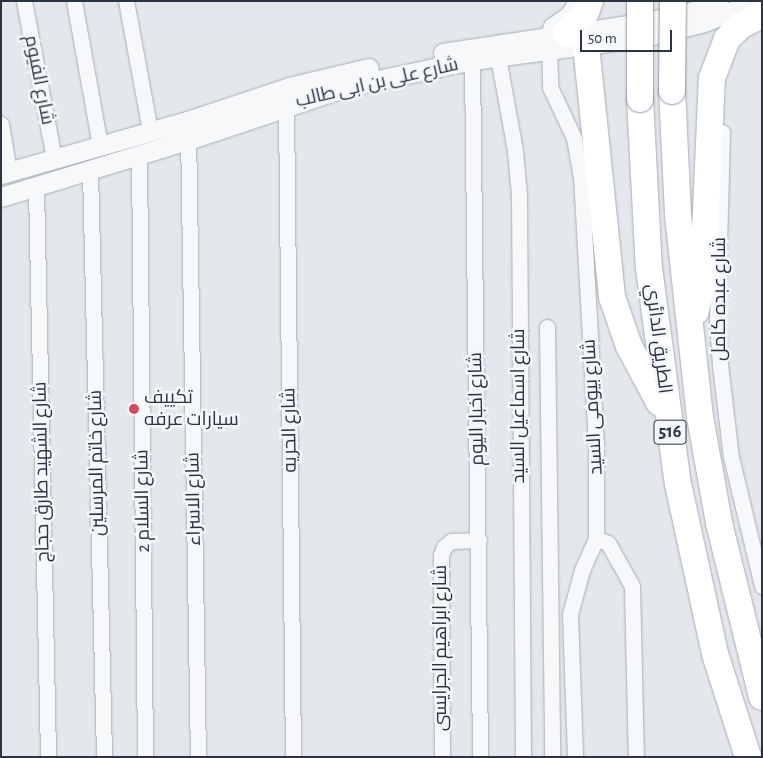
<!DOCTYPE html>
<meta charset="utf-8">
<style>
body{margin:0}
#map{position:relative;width:763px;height:758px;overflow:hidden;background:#e4e7ec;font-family:"Alegreya Sans",Cairo,sans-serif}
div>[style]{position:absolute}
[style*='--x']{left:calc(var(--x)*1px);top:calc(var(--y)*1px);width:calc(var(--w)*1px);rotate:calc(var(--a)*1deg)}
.roads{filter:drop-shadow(0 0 1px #a9aeb7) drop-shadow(0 0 1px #a9aeb7)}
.minor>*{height:15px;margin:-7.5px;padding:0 7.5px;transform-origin:7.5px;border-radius:7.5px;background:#f7f8fa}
.tertiary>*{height:19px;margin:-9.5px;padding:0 9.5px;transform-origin:9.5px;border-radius:9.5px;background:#f7f8fa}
.motorway>*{height:26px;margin:-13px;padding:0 13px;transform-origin:13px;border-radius:13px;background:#fff}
.bridges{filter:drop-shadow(0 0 1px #8b94a3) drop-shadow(0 0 1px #8b94a3)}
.motorway-bridge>*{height:26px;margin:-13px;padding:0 13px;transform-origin:13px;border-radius:13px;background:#fff}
.dots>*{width:14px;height:14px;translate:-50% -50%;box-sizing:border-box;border:2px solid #f4f6f9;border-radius:50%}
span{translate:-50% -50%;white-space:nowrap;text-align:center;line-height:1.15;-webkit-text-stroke:5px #f4f6f9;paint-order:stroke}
.shield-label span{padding:1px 4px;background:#f4f6f9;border:1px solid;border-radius:4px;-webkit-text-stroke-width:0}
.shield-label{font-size:18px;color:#2b3445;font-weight:700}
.street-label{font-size:19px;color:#2b3445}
.poi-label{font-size:19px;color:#2b3445}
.left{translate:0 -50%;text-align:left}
.frame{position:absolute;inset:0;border:2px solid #2b3445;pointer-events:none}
.scale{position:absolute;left:580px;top:30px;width:92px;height:22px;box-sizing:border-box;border:2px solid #2b3445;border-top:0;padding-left:6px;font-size:15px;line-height:18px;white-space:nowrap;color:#2b3445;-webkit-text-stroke:4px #f4f6f9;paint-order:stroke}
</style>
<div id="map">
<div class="roads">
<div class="minor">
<i style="--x:24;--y:1;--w:161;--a:79.2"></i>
<i style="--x:74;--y:1;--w:146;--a:79.8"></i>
<i style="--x:126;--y:1;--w:132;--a:79.5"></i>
<i style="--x:547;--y:37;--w:12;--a:-70"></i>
<i style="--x:551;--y:26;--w:21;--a:-35"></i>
<i style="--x:568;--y:14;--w:15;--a:-58"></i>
<i style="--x:549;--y:50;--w:37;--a:88"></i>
<i style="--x:550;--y:87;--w:56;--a:64.8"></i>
<i style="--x:574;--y:138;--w:39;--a:80"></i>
<i style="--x:581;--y:176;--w:267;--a:86.8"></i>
<i style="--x:596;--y:443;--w:95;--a:90"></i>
<i style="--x:596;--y:538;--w:13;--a:23"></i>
<i style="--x:608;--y:543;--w:49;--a:60.8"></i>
<i style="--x:632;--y:586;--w:171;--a:88.7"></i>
<i style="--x:498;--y:57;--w:96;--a:79.7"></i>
<i style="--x:515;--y:151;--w:44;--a:84.8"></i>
<i style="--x:519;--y:195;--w:562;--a:89.59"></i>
<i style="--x:472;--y:60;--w:697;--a:89.34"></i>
<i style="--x:286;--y:104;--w:653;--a:89.39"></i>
<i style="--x:1;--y:124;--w:49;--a:80.5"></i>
<i style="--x:188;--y:130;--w:627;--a:89.09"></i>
<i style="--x:722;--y:132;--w:187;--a:91.5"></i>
<i style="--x:717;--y:319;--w:46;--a:86.3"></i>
<i style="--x:720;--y:365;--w:93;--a:83.2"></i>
<i style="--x:731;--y:457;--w:133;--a:76.5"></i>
<i style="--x:139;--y:155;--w:602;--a:89.43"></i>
<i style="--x:90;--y:170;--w:587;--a:88.63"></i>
<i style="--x:36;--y:187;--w:570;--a:88.79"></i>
<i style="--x:547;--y:327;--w:430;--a:89.3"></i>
<i style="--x:442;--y:757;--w:202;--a:-90.3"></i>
<i style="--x:441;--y:555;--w:9;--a:-69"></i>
<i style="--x:444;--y:547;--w:9;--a:-41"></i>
<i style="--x:451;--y:541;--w:28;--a:-2"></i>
<i style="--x:575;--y:757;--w:143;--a:-92"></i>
<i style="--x:570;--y:614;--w:46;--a:-74.7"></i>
<i style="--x:582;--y:570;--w:35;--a:-66"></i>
</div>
<div class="tertiary">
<i style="--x:443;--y:53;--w:201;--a:-8.6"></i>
<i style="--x:642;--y:23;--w:54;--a:-12.8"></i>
<i style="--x:695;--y:11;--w:25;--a:-23"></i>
<i style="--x:1;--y:174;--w:193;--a:-15.9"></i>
<i style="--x:187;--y:121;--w:108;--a:-18.4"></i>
<i style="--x:289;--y:87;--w:82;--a:-13.4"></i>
<i style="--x:1;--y:197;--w:195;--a:-17"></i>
<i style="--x:188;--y:140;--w:170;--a:-18.5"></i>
<i style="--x:349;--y:86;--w:126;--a:-11.9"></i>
<i style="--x:472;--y:60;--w:174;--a:-7.6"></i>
<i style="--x:644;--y:37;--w:62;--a:-14"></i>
<i style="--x:704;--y:22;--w:58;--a:-21.3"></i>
</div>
<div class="motorway">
<i style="--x:566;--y:34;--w:30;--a:-48"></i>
<i style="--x:586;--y:12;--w:12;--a:-70"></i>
<i style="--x:586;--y:45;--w:253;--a:84.1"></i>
<i style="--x:612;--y:297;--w:52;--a:70.9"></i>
<i style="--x:629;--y:346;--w:64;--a:61.8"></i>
<i style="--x:672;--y:91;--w:124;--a:87.2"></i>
<i style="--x:678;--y:215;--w:203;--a:83.8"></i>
<i style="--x:700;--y:417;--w:108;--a:79.8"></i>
<i style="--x:719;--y:523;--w:179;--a:76.1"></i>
<i style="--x:640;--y:99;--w:169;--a:87"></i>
<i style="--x:649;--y:268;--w:218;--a:82.4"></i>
<i style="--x:678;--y:484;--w:174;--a:77.7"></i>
<i style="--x:715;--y:654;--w:108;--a:72.2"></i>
<i style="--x:696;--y:311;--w:37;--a:-79"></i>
<i style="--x:703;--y:275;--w:197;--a:-87.4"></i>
<i style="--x:712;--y:78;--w:42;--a:-69"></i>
<i style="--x:727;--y:39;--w:18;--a:-45"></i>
<i style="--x:740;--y:26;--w:25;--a:-27"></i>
</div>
</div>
<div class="bridges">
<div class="motorway-bridge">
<i style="--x:672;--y:91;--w:90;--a:-89.4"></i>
<i style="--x:640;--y:99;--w:98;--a:-90"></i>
</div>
</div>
<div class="dots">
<i style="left:134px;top:409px;background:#d1495b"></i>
</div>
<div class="shield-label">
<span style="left:670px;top:432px">516</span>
</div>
<div class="street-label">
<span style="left:39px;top:80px;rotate:79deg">شارع الفيوم</span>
<span style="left:377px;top:83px;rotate:-13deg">شارع على بن ابى طالب</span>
<span style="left:720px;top:299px;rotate:-90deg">شارع عبده كامل</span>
<span style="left:658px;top:339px;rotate:83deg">الطريق الدائري</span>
<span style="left:519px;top:406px;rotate:-90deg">شارع اسماعيل السيد</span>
<span style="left:593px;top:407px;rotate:-93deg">شارع بيومى السيد</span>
<span style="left:477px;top:409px;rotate:-91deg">شارع اخبار اليوم</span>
<span style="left:290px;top:430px;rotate:-91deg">شارع الحريه</span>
<span style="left:97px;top:463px;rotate:-91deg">شارع خاتم المرسلين</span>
<span style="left:42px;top:472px;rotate:-91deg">شارع الشهيد طارق حجاج</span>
<span style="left:194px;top:499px;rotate:-91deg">شارع الاسراء</span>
<span style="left:143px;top:501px;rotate:-91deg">شارع السلام 2</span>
<span style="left:441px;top:648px;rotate:-90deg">شارع ابراهيم الجرايسى</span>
</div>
<div class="poi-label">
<span class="left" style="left:144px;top:409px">تكييف<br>سيارات عرفه</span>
</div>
<div class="frame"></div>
<div class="scale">50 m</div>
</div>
